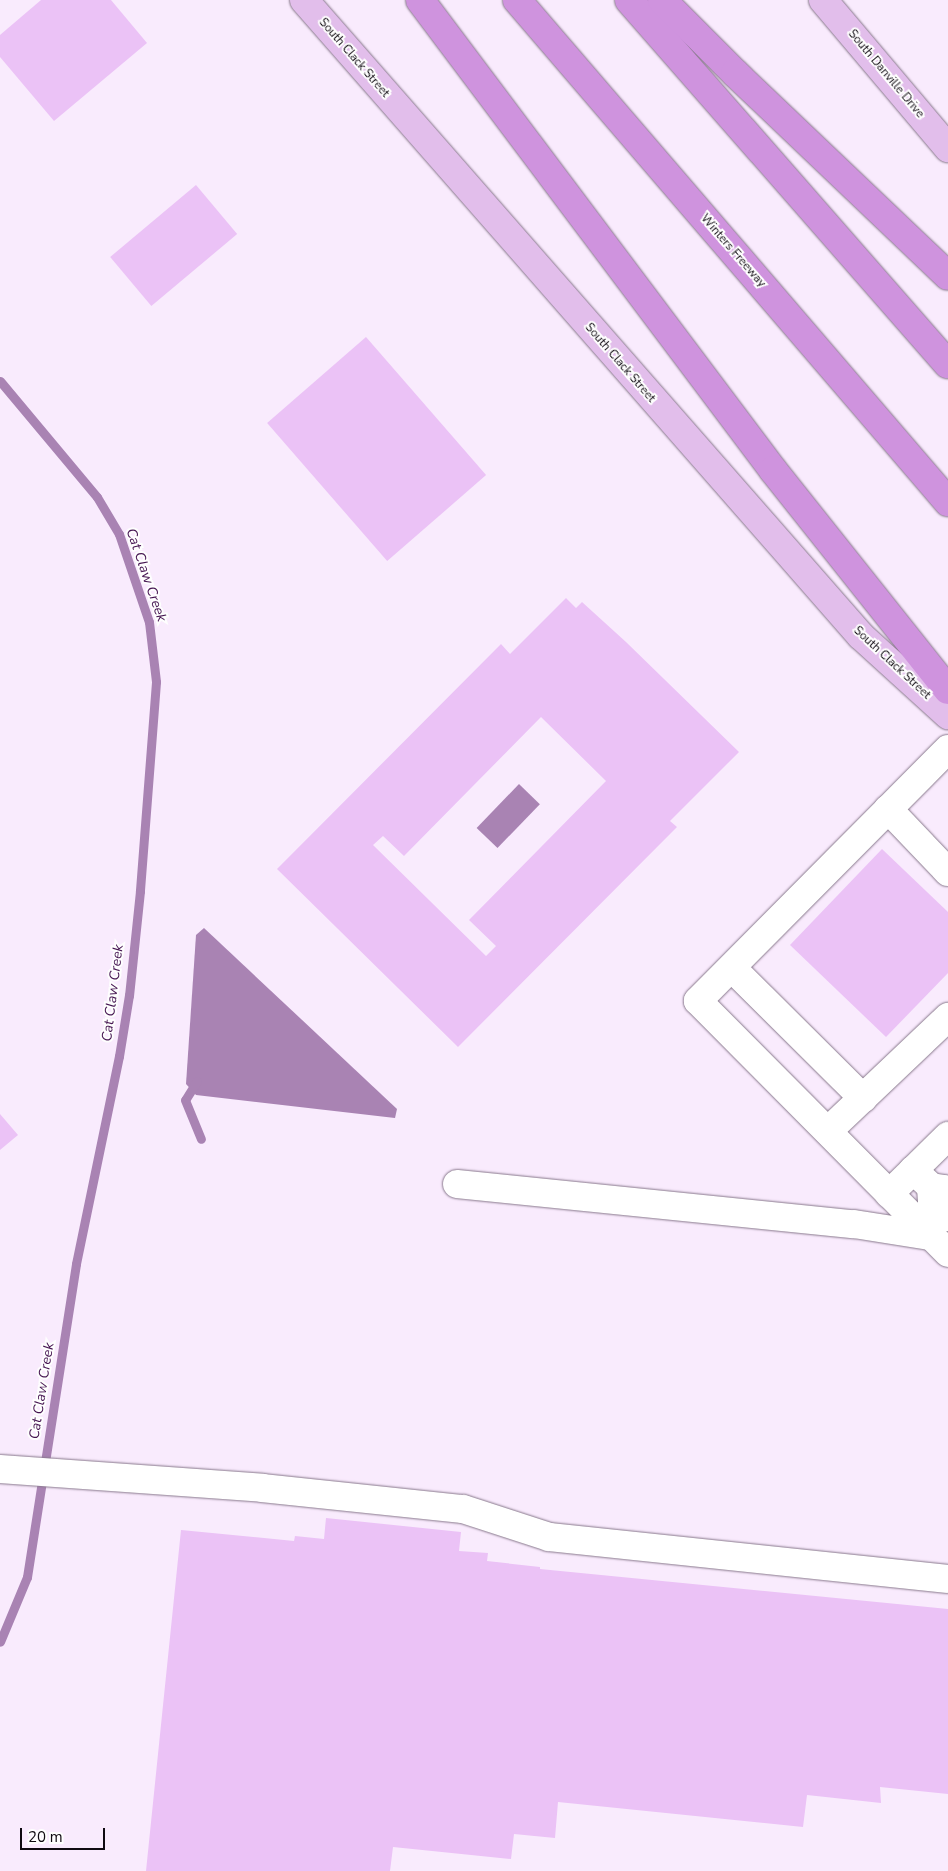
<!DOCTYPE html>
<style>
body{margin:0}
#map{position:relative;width:948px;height:1871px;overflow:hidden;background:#f9ebfd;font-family:"Nunito Sans",sans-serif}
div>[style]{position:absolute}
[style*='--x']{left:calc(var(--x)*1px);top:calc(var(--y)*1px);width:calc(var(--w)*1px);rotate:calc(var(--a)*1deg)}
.water>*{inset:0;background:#a983b3;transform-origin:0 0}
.stream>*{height:9px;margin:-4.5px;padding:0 4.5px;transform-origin:4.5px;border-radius:4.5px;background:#a983b3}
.building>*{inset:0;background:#ebc2f6;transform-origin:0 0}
.roads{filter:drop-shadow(0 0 1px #88788c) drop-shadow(0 0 1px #88788c)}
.minor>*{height:28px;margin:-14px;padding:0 14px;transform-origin:14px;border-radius:14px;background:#fff}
.major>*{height:28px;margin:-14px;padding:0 14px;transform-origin:14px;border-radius:14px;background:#e2beeb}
.highway>*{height:28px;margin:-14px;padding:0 14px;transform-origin:14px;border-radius:14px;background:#cf93de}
span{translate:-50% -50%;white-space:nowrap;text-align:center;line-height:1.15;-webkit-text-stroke:4px #fefefe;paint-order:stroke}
.street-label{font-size:12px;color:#0f0a11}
.water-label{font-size:14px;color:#441350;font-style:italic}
.scale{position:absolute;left:20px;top:1828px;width:85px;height:22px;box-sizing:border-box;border:2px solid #0f0a11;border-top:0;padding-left:6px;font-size:15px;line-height:18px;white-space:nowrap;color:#0f0a11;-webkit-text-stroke:4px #fefefe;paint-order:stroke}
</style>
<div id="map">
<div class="water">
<i style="left:519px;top:784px;width:29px;height:61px;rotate:44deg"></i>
<i style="clip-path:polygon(204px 928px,397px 1109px,395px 1118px,196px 1095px,186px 1084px,196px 935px)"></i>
</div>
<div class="stream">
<i style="--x:0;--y:381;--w:151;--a:50.1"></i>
<i style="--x:97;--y:497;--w:43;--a:59.3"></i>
<i style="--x:119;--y:534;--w:93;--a:71.2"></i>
<i style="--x:149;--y:622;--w:60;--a:83.3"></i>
<i style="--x:156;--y:682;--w:210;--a:94.4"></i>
<i style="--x:140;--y:891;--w:105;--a:96"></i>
<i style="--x:129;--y:995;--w:62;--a:99.3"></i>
<i style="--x:119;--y:1056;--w:212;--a:101.7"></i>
<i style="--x:76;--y:1264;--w:317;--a:98.9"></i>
<i style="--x:27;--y:1577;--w:70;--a:112.6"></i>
<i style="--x:197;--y:1081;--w:22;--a:122"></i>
<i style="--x:185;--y:1100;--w:42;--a:67.7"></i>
</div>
<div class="building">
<i style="clip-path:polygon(41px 0,111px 0,147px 43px,54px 121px,0 57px,0 35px)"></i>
<i style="left:196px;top:185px;width:64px;height:112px;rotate:50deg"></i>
<i style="left:366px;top:337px;width:183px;height:131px;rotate:49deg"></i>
<i style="clip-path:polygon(evenodd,566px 598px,576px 608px,582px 602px,626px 642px,739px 752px,670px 821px,677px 827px,458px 1047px,277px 869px,501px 644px,510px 654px,566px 598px,541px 717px,606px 781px,469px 920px,496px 946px,486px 956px,373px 845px,383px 836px,404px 856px,541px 717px)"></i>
<i style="clip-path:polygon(882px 849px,948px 912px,948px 973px,886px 1037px,790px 945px)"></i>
<i style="clip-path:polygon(0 1114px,18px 1135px,0 1150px)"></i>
<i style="clip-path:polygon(326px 1518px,461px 1532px,459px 1551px,488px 1553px,487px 1561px,540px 1567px,540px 1569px,948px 1609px,948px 1794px,880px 1787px,881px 1803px,807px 1795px,803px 1827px,558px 1802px,555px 1838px,514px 1834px,511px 1859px,393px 1847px,390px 1871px,146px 1871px,181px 1530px,294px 1541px,295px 1536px,324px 1539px)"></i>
</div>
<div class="roads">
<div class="minor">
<i style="--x:948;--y:749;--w:355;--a:134.8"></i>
<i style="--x:698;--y:1001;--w:355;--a:45.2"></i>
<i style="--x:888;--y:809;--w:87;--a:46.4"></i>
<i style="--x:732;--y:968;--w:185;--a:44.8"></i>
<i style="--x:828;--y:1131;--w:166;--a:-43.5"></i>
<i style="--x:913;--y:1170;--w:25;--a:43"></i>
<i style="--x:931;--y:1187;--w:13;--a:9"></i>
<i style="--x:944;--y:1189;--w:5;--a:37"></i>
<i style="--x:457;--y:1184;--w:399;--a:5.8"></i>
<i style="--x:854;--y:1224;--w:78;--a:8.9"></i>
<i style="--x:931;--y:1187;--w:14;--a:86"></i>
<i style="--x:932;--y:1201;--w:23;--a:45"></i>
<i style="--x:889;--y:1194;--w:83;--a:-44.5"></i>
<i style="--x:0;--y:1469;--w:263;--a:4.1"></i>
<i style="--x:262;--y:1488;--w:202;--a:6"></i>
<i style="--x:463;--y:1509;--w:90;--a:18"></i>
<i style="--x:549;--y:1537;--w:401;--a:6"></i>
</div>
<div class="major">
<i style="--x:304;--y:0;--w:845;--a:48.79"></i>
<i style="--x:861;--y:636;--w:118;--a:42.2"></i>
<i style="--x:823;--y:0;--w:194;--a:49.8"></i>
</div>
<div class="highway">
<i style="--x:420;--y:0;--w:588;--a:53.09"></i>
<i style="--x:773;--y:470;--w:281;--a:51.5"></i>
<i style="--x:517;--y:0;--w:662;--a:49.35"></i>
<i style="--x:629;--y:0;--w:484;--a:48.8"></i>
<i style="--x:662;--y:0;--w:103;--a:45"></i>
<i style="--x:735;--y:73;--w:294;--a:43.6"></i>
</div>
</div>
<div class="street-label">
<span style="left:354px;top:58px;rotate:49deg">South Clack Street</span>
<span style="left:886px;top:74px;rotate:50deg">South Danville Drive</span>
<span style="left:733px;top:251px;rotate:49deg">Winters Freeway</span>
<span style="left:620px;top:363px;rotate:49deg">South Clack Street</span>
<span style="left:892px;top:663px;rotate:43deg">South Clack Street</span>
</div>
<div class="water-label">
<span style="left:146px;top:575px;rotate:71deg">Cat Claw Creek</span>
<span style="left:113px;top:993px;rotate:-83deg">Cat Claw Creek</span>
<span style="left:42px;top:1391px;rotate:-81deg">Cat Claw Creek</span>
</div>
<div class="scale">20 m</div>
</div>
